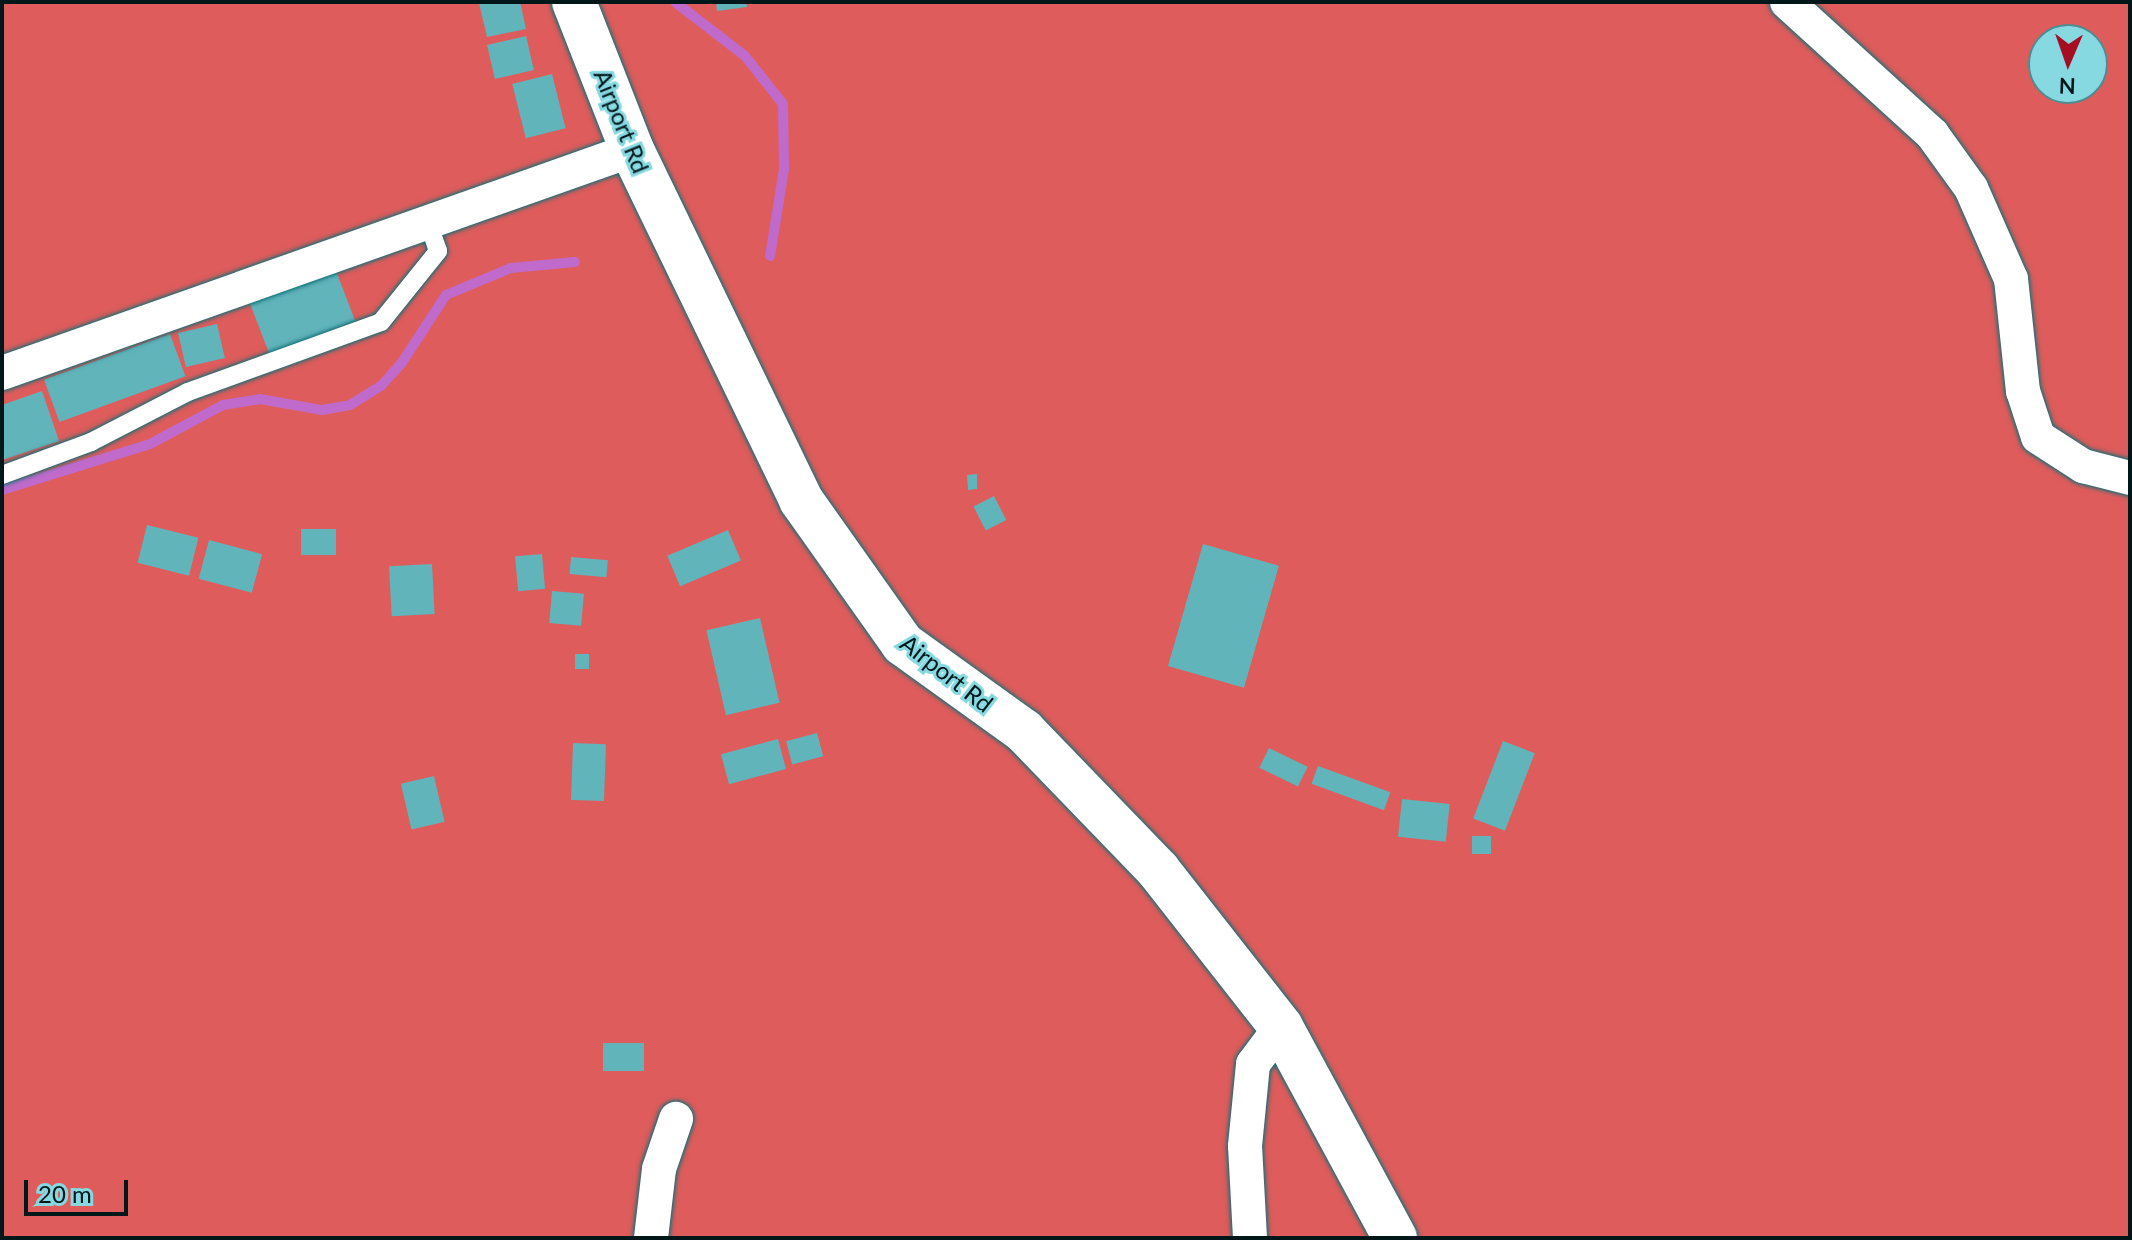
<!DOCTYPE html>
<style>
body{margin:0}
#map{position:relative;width:2132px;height:1240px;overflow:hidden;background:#86d9e0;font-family:Lato,sans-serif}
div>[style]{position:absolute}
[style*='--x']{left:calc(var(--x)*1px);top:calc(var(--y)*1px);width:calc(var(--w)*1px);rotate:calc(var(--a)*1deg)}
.forest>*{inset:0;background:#de5c5c}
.stream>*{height:10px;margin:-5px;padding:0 5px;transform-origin:5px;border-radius:5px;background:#c06bcb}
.building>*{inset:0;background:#62b4bb;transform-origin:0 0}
.roads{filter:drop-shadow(0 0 2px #0c6f76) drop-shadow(0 0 2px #0c6f76)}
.lane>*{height:18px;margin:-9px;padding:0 9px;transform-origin:9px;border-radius:9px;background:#fff}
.street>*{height:34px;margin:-17px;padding:0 17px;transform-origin:17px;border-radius:17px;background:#fff}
.secondary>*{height:44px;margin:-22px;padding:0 22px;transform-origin:22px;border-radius:22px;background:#fff}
span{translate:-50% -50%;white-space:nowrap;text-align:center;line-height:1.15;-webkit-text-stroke:6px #86d9e0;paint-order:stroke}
.street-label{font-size:24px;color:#00171a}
.frame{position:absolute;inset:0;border:4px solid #00171a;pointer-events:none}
.north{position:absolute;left:2028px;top:24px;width:80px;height:80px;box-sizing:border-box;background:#86d9e0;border:2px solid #508b91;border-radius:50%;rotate:182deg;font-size:22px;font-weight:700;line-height:32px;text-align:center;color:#00171a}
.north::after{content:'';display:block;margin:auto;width:28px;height:36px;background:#a60d23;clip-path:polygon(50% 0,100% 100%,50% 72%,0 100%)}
.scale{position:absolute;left:24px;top:1180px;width:104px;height:36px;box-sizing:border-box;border:4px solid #00171a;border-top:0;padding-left:10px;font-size:24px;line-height:28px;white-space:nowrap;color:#00171a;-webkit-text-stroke:6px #86d9e0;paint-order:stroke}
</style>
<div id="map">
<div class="forest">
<i style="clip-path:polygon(evenodd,2px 2px,2130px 2px,2130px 1238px,2px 1238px,2px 2px,2044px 40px,2092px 40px,2092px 88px,2044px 88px,2044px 40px)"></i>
</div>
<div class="stream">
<i style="--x:675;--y:2;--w:88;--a:37.6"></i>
<i style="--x:745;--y:56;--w:61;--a:51.6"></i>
<i style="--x:783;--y:104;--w:65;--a:89.1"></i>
<i style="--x:784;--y:169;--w:88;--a:99.1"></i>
<i style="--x:2;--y:490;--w:155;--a:-17.3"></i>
<i style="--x:150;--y:444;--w:83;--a:-28.1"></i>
<i style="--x:223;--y:405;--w:37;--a:-9"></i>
<i style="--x:260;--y:399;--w:63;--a:10.1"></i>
<i style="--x:322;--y:410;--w:28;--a:-10"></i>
<i style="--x:350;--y:405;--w:36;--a:-32"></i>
<i style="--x:381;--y:386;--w:30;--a:-48"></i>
<i style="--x:401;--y:364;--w:82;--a:-56.9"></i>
<i style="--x:446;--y:295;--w:70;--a:-22.6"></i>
<i style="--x:511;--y:268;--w:64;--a:-5.4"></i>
</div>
<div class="building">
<i style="clip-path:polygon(520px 2px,526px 29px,487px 37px,479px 3px)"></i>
<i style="clip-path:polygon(716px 2px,746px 2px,747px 7px,717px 11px)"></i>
<i style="left:526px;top:36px;width:35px;height:40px;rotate:77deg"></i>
<i style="left:552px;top:74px;width:56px;height:41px;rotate:76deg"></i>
<i style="left:333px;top:263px;width:62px;height:92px;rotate:69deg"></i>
<i style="left:217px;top:324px;width:35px;height:40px;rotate:77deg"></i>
<i style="left:170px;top:334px;width:45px;height:134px;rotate:70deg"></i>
<i style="clip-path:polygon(42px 391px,59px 441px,2px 460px,2px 405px)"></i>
<i style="clip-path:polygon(977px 474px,977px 489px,968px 490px,967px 475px)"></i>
<i style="left:994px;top:496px;width:27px;height:23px;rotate:63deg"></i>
<i style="left:147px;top:525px;width:53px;height:39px;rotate:14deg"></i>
<i style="left:301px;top:529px;width:35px;height:26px"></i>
<i style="left:728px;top:530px;width:33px;height:66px;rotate:67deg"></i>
<i style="left:209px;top:540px;width:55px;height:40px;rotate:15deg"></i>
<i style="left:1203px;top:544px;width:79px;height:127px;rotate:16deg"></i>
<i style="left:542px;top:554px;width:35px;height:27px;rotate:85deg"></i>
<i style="left:571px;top:557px;width:37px;height:17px;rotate:5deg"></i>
<i style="left:432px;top:564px;width:50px;height:43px;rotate:87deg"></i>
<i style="left:552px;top:591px;width:32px;height:32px;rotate:5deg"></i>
<i style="left:760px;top:618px;width:87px;height:55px;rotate:77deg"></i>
<i style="left:575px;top:654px;width:14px;height:15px"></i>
<i style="left:817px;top:733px;width:24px;height:32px;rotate:75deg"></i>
<i style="left:778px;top:739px;width:31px;height:59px;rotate:75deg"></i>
<i style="left:1503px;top:741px;width:34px;height:83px;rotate:21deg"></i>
<i style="left:573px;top:743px;width:33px;height:57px;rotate:2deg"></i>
<i style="left:1269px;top:748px;width:43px;height:22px;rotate:26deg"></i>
<i style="left:1318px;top:766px;width:77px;height:19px;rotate:20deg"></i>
<i style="left:434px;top:776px;width:47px;height:34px;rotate:77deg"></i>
<i style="left:1402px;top:799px;width:48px;height:38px;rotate:6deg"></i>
<i style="left:1472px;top:836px;width:19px;height:18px"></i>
<i style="left:644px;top:1043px;width:28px;height:41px;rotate:90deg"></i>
</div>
<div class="roads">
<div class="lane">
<i style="--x:2;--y:475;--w:95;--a:-20.3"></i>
<i style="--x:91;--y:442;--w:109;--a:-27.3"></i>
<i style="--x:188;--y:392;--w:205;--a:-19.9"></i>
<i style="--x:381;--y:322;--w:91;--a:-51.2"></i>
<i style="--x:438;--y:251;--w:31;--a:-109"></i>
</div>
<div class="street">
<i style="--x:1787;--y:2;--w:196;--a:42.3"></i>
<i style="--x:1932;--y:134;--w:67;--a:54.2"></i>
<i style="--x:1971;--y:188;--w:99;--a:66.3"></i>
<i style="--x:2011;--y:279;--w:113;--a:83.9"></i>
<i style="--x:2023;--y:391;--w:48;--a:71.9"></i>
<i style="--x:2038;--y:437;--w:54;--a:32.8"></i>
<i style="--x:2083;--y:466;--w:49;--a:14.3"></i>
<i style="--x:2;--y:373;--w:668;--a:-19.49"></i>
<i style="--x:651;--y:1238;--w:69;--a:-83.4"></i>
<i style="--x:659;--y:1169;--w:53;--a:-71.2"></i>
<i style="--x:1250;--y:1238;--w:92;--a:-93.1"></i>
<i style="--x:1245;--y:1146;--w:82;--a:-84.4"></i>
<i style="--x:1253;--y:1064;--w:46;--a:-52.9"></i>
</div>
<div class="secondary">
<i style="--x:574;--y:2;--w:159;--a:68.6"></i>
<i style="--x:632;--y:150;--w:389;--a:64.2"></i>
<i style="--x:801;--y:500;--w:176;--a:54.7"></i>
<i style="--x:903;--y:644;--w:149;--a:35.7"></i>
<i style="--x:1024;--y:731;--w:193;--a:46"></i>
<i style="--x:1158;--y:870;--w:199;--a:51.9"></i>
<i style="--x:1281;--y:1027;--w:240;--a:61.6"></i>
</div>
</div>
<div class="street-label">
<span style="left:622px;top:121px;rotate:68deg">Airport Rd</span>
<span style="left:947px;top:673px;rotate:38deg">Airport Rd</span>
</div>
<div class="frame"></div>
<div class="north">N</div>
<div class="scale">20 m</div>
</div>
